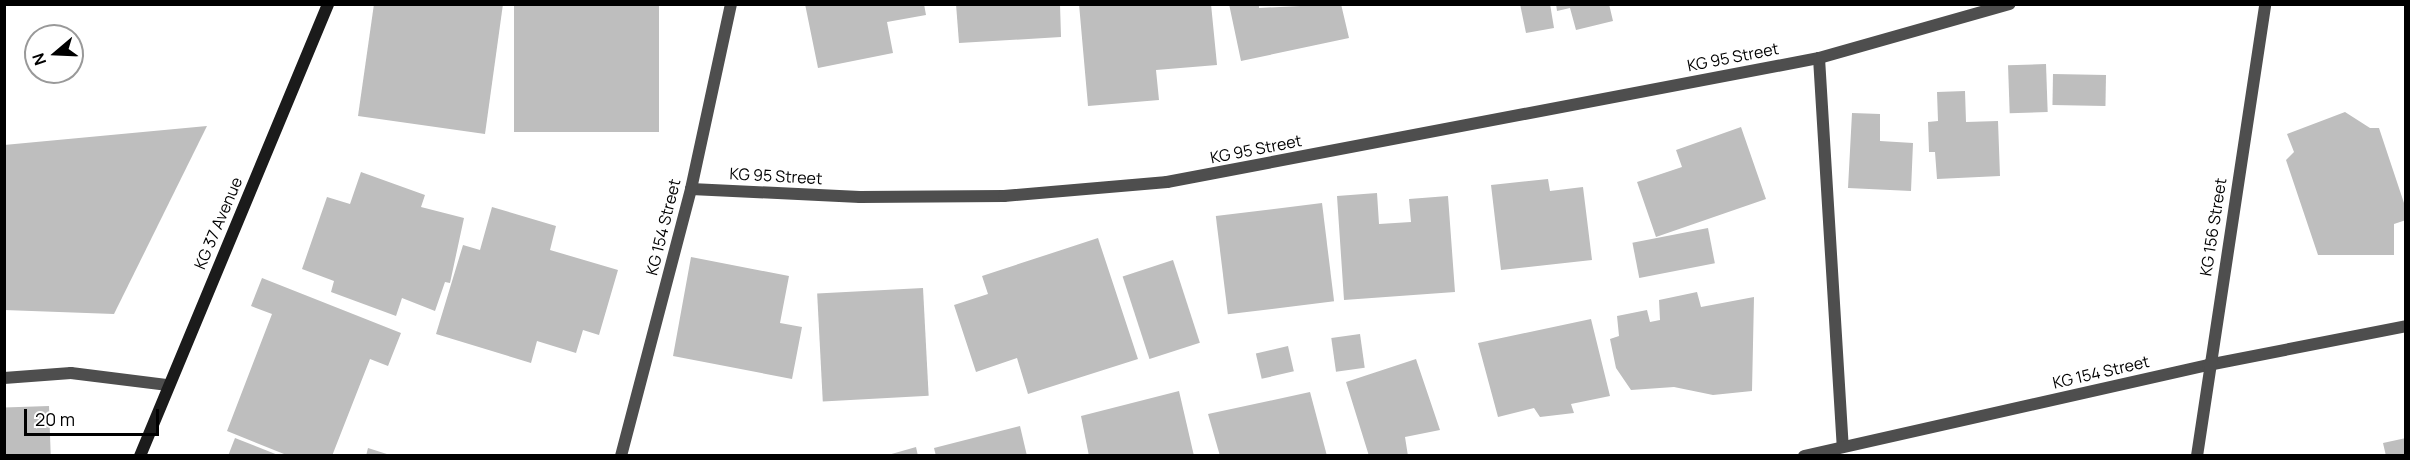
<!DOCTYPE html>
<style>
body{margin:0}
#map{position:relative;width:2410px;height:460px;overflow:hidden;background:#fff;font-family:Manrope,sans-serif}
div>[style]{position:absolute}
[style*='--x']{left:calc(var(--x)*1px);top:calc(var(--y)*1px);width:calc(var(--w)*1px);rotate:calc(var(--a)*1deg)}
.building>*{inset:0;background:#bebebe;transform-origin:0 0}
.street>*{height:12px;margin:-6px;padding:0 6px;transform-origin:6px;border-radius:6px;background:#4e4e4e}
.secondary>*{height:12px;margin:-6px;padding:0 6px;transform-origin:6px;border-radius:6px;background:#1b1b1b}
span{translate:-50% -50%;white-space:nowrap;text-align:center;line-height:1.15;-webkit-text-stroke:4.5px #fff;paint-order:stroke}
.street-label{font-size:16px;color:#000}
.frame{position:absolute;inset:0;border:6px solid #000;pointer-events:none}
.north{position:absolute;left:24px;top:24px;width:60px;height:60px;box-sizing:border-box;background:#fff;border:2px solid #999;border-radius:50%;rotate:251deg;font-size:16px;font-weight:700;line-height:24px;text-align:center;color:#000}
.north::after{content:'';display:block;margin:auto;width:21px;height:27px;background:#000;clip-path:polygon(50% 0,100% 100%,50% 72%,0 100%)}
.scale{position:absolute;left:24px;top:409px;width:135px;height:27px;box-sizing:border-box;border:3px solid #000;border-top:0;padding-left:8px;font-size:18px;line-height:21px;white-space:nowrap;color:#000;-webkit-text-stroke:4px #fff;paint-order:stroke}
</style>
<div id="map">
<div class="building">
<i style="clip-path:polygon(374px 4px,503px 4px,485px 134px,358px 116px)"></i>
<i style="left:514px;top:4px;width:145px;height:128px"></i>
<i style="clip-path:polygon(805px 4px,924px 4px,926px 15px,887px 22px,893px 53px,818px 68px)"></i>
<i style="clip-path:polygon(956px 4px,1060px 4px,1061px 37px,959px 43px)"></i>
<i style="clip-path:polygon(1079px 4px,1211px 4px,1217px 65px,1156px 70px,1159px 100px,1088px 106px)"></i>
<i style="clip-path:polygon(1229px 4px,1259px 4px,1259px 8px,1341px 4px,1349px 38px,1241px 61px)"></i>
<i style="clip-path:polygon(1520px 4px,1550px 4px,1554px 28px,1526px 33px)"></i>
<i style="clip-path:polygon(1556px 4px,1609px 4px,1613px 21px,1576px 30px,1570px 8px,1557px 11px)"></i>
<i style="left:2046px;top:64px;width:48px;height:38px;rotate:88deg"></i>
<i style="left:2053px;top:74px;width:53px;height:31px;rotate:1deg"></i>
<i style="clip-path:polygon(1965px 91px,1966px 122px,1998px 121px,2000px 176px,1937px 179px,1935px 152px,1929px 152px,1928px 122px,1938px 121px,1937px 92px)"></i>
<i style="clip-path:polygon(2345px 112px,2370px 128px,2379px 128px,2406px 209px,2406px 220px,2394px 224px,2394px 255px,2318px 255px,2286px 160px,2294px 152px,2287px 134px)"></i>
<i style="clip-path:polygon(1852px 113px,1880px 114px,1880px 141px,1913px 143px,1911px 191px,1848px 188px)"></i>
<i style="clip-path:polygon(207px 126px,114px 314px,4px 310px,4px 145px)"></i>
<i style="clip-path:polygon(1741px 127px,1766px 199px,1656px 237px,1637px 182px,1682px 167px,1676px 150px)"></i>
<i style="clip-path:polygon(361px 172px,425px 195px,421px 207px,464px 218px,450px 283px,445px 282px,435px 311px,402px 298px,396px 316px,331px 292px,334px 281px,302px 269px,327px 197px,350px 204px)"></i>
<i style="clip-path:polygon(1548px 179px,1550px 191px,1583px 187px,1592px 260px,1501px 270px,1491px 185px)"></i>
<i style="clip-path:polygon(1377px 193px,1379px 224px,1411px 222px,1409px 199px,1448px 196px,1455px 292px,1344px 300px,1337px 196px)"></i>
<i style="left:1322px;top:203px;width:99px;height:107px;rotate:83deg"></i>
<i style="clip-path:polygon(492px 207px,556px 226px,550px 250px,618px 270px,599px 335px,583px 330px,576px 353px,537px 341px,531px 363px,436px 334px,463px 245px,480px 250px)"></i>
<i style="left:1708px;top:228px;width:36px;height:77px;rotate:79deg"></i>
<i style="clip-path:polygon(1098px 238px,1138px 359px,1028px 394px,1017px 358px,976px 372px,954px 305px,988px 294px,982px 276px)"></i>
<i style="clip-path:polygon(691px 257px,789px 276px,780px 323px,802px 327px,792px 379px,673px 356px)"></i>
<i style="left:1173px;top:260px;width:87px;height:53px;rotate:72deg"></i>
<i style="clip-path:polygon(262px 278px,401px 333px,388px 366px,370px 359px,332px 456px,289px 456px,227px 431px,272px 314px,251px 306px)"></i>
<i style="left:923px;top:288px;width:108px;height:106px;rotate:87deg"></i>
<i style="clip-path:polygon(1697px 292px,1701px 307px,1754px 297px,1752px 391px,1713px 395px,1674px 387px,1631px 390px,1616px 368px,1610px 339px,1619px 336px,1617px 316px,1647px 310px,1650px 322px,1660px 320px,1659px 300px)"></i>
<i style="clip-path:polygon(1591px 319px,1610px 396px,1571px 404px,1574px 413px,1540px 417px,1534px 408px,1498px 417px,1478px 343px)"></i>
<i style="left:1360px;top:334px;width:34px;height:29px;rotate:82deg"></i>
<i style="left:1288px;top:346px;width:26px;height:33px;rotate:77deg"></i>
<i style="clip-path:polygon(1416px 359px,1440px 430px,1405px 437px,1408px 456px,1369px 456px,1346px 382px)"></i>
<i style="clip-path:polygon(1179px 391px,1194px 456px,1089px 456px,1081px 416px)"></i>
<i style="clip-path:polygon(1310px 392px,1327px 456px,1220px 456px,1208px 414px)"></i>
<i style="left:49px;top:406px;width:50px;height:45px;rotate:88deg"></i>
<i style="clip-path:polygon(1020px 426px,1027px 456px,936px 456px,934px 448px)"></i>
<i style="clip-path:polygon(235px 438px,278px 455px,278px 456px,228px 456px)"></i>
<i style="clip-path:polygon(2406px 438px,2406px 456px,2386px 456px,2383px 443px)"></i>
<i style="clip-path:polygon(916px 447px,918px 456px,888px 456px,888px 455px)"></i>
<i style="clip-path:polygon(368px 448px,390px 455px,390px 456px,366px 456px)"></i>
</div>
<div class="street">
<i style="--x:1819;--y:58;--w:389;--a:86.5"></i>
<i style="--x:691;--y:189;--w:169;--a:2.7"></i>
<i style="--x:860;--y:197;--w:144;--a:-0.4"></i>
<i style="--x:1004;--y:196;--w:164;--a:-4.9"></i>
<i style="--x:1167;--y:182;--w:664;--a:-10.77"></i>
<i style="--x:1819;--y:58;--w:198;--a:-15.8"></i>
<i style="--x:4;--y:378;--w:67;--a:-4.3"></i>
<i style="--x:71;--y:373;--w:98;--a:7.1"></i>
<i style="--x:621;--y:456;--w:276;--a:-75.3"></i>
<i style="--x:691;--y:189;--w:189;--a:-77.8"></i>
<i style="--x:1804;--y:456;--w:414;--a:-12.7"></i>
<i style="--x:2208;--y:365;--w:202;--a:-11.1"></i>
<i style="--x:2197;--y:456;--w:457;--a:-81.4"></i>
</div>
<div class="secondary">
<i style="--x:140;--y:456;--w:490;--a:-67.4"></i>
</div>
<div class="street-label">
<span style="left:1733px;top:57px;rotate:-11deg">KG 95 Street</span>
<span style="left:1256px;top:149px;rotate:-11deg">KG 95 Street</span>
<span style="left:776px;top:176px;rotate:3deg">KG 95 Street</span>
<span style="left:218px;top:223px;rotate:-67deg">KG 37 Avenue</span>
<span style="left:663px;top:227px;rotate:-76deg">KG 154 Street</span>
<span style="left:2213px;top:227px;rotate:-81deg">KG 156 Street</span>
<span style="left:2101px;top:372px;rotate:-13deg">KG 154 Street</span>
</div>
<div class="frame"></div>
<div class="north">N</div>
<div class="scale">20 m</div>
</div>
